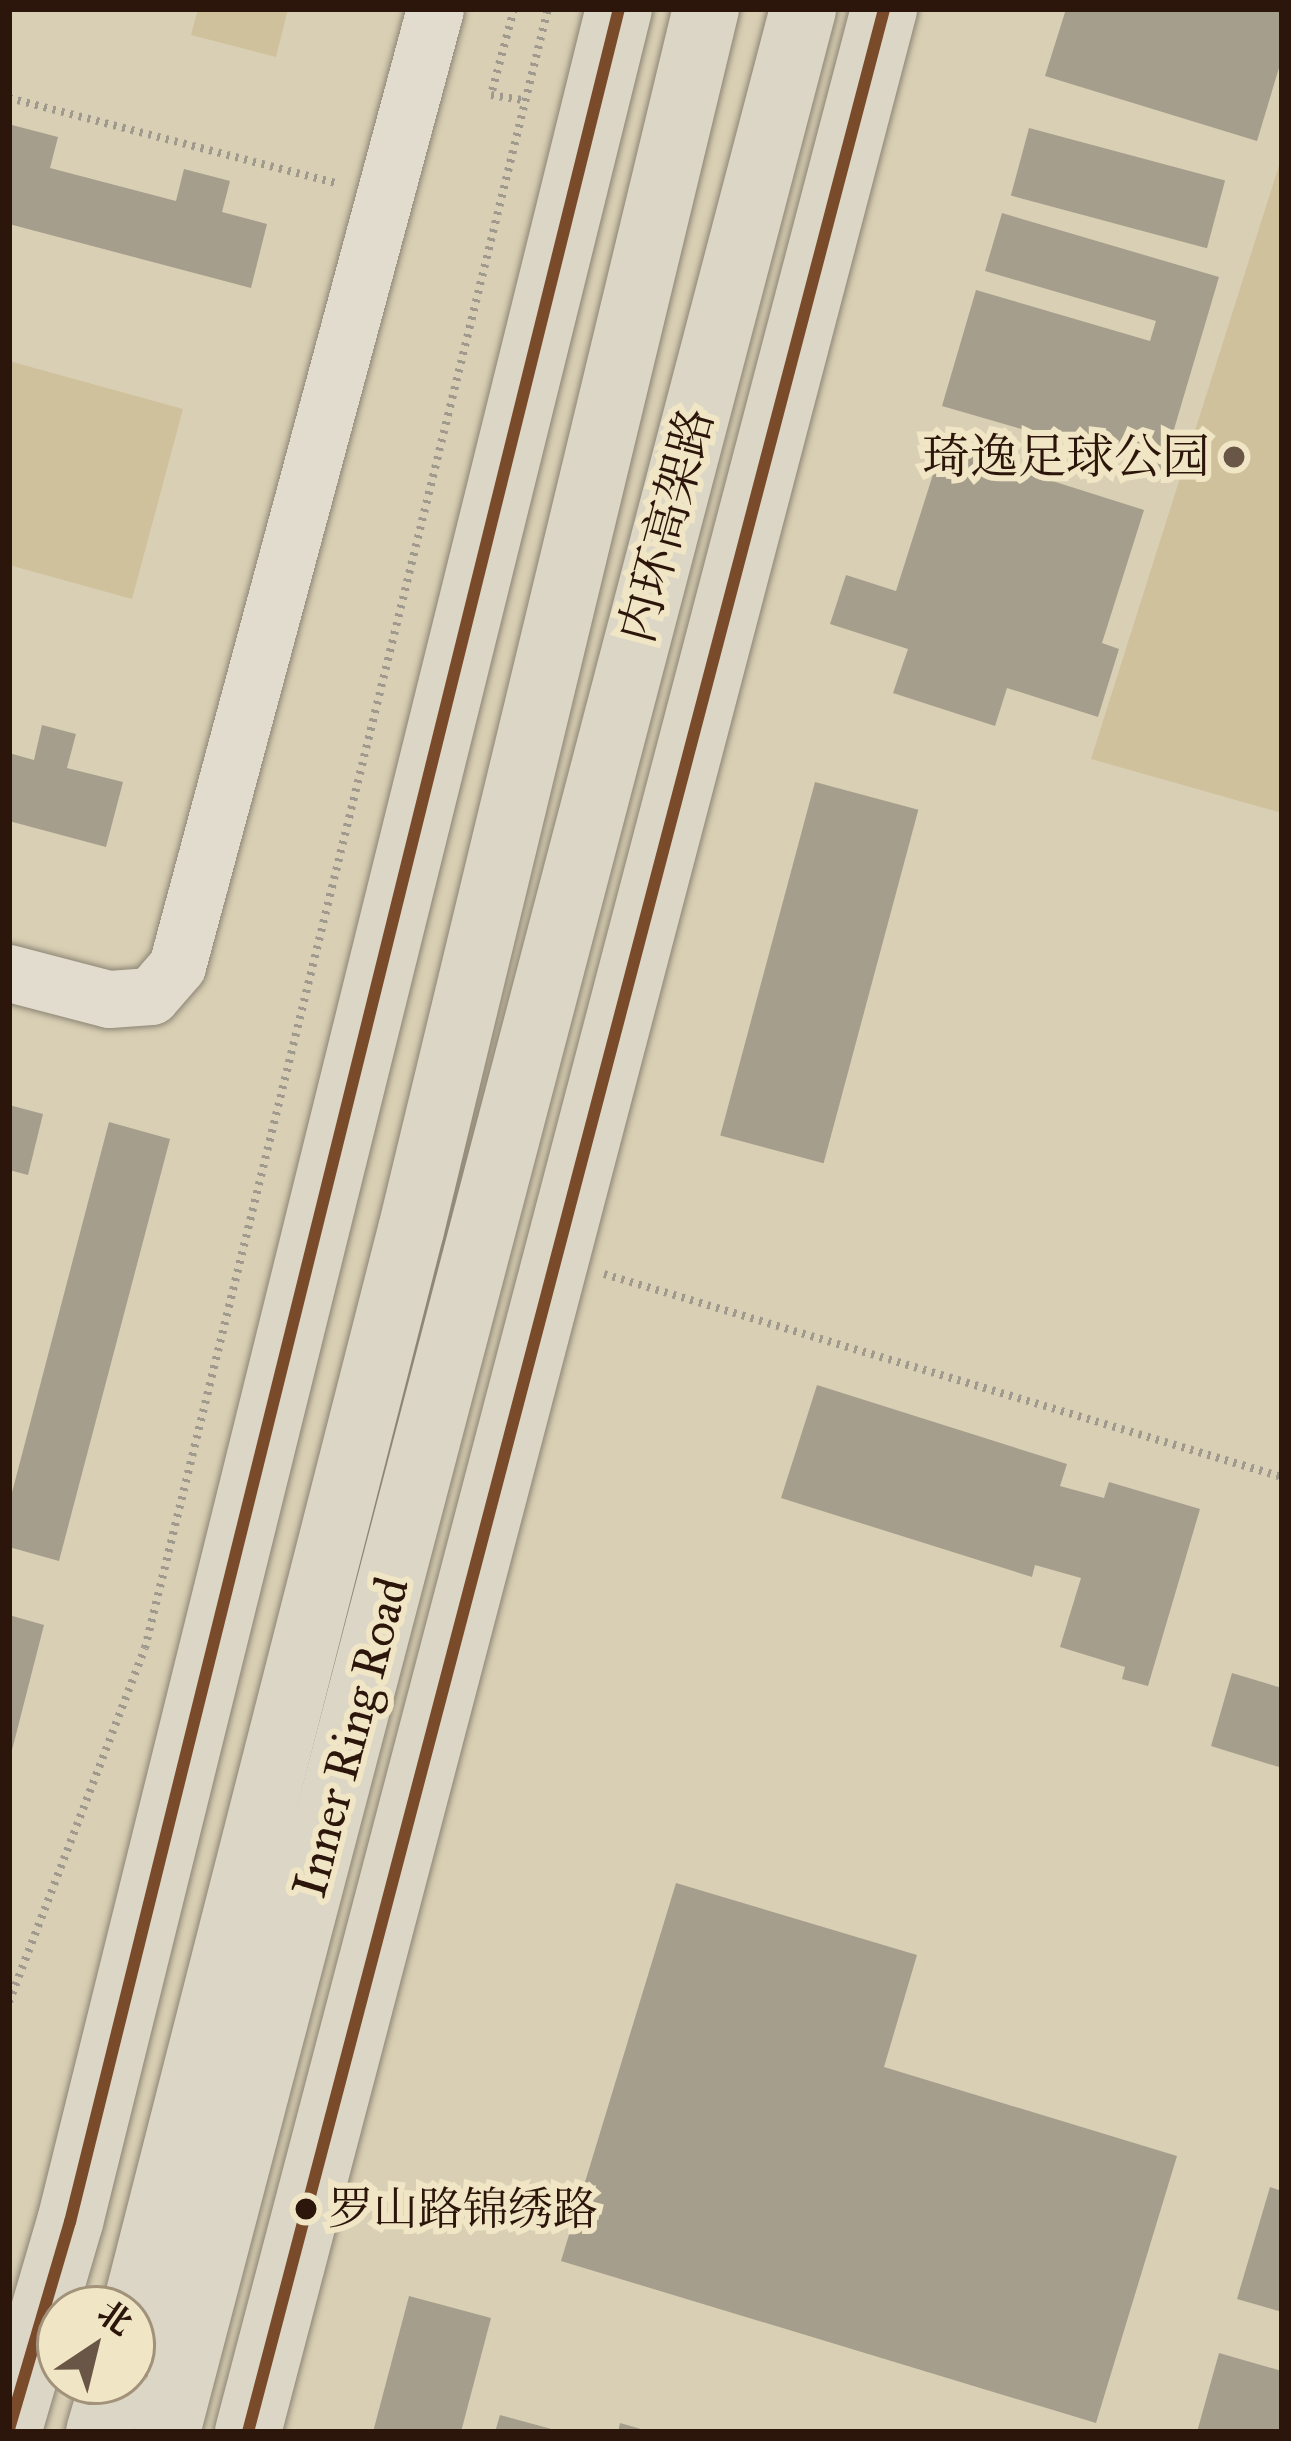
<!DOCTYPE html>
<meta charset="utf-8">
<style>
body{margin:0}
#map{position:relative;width:1291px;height:2441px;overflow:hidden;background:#d9cfb4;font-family:"IM FELL Great Primer","Noto Serif SC",serif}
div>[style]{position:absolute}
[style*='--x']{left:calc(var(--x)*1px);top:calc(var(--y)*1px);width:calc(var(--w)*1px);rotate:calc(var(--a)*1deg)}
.green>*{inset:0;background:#d0c19d}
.building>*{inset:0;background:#a69e8c;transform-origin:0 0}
.path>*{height:8px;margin-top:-4px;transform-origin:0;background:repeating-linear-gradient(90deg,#9f998e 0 3px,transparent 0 9px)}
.roads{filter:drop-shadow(0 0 3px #8c8474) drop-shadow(0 0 3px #8c8474)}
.minor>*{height:57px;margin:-28.5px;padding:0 28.5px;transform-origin:28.5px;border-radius:28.5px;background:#e1dcce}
.major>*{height:66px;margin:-33px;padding:0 33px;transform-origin:33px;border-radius:33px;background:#dcd6c6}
.highway>*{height:66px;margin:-33px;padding:0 33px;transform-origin:33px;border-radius:33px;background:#dcd6c6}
.bus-1>*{height:12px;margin:-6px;padding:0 6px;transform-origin:6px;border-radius:6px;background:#7a4b2a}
.dots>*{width:33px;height:33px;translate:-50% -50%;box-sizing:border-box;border:6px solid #f0e5c4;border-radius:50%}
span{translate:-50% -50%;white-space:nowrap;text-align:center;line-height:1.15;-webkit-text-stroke:12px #f0e5c4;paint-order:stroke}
.bus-label{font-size:45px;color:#2c150a}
.left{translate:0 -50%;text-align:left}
.poi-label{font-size:48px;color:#2c150a}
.right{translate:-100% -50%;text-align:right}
.street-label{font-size:48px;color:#2c150a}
.frame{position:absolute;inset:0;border:12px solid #2c150a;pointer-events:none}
.north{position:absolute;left:36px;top:2285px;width:120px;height:120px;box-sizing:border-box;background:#f0e5c4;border:3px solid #a2927a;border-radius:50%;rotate:35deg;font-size:33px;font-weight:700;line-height:48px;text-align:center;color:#2c150a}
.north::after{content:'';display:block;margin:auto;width:42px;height:54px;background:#695646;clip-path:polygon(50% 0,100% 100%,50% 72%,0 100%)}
</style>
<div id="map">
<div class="green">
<i style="clip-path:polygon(198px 9px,288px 9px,276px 57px,191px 35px)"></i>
<i style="clip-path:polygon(1282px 156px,1282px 813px,1091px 759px)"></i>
<i style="clip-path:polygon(9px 361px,183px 409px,132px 599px,9px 565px)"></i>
</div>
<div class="building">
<i style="clip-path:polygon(1066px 9px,1282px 9px,1282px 58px,1257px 141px,1045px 76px)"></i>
<i style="clip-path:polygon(12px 125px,58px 137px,50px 168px,176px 201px,184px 169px,230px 181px,222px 212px,267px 224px,251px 288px,9px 224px)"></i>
<i style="left:1029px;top:128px;width:203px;height:70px;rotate:15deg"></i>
<i style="clip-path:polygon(1002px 213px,1219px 277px,1162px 470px,942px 406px,976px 290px,1150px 341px,1156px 321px,985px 271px)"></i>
<i style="clip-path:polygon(942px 446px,1144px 510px,1102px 643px,1119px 649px,1098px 717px,1007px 688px,995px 726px,893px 693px,908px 649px,830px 624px,846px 575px,896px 591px)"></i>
<i style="clip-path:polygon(42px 725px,76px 734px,67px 768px,123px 782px,106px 847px,9px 821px,9px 753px,34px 760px)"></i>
<i style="left:815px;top:782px;width:107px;height:366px;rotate:15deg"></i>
<i style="clip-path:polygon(9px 1105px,43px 1114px,28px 1175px,9px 1170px)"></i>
<i style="clip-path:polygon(109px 1122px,170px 1139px,59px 1561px,9px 1547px,9px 1504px)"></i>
<i style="clip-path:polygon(817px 1385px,1067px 1464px,1060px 1486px,1104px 1498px,1109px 1482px,1200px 1509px,1148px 1686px,1122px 1679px,1125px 1667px,1060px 1647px,1081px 1578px,1035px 1565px,1032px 1577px,781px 1498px)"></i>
<i style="clip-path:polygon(9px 1615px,44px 1625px,11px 1754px,9px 1754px)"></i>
<i style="clip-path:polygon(1232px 1673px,1282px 1688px,1282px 1768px,1211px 1746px)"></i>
<i style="clip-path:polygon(676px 1883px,917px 1955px,884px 2067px,1177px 2156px,1096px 2423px,561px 2261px)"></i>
<i style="clip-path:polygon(1270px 2187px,1282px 2191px,1282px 2312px,1237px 2299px)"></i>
<i style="clip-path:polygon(409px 2296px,491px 2318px,461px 2432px,373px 2432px)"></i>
<i style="clip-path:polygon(1219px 2353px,1282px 2371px,1282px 2432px,1197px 2432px)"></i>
<i style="clip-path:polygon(500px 2415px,559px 2431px,559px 2432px,495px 2432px)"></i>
<i style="clip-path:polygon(620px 2423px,648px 2431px,648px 2432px,618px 2432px)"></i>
</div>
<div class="path">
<i style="--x:514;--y:9;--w:89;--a:105"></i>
<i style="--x:491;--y:95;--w:31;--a:9"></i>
<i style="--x:9;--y:98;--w:340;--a:14.6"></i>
<i style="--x:604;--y:1274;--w:708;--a:16.67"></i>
<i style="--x:9;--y:2002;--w:379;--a:-69"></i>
<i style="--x:145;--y:1648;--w:1688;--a:-76.19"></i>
</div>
<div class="roads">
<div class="minor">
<i style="--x:9;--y:973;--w:103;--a:14.6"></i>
<i style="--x:109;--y:999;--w:42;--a:-4.1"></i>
<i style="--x:151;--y:996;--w:40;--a:-49"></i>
<i style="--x:177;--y:966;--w:991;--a:-74.91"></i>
</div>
<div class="major">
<i style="--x:9;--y:2429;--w:216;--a:-73.6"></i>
<i style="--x:70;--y:2222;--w:2280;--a:-76.07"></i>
<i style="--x:248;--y:2432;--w:2505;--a:-75.29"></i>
</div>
<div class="highway">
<i style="--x:132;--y:2321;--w:1126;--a:-75.66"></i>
<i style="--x:411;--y:1230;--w:1256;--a:-76.42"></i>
<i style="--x:99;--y:2432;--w:53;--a:-73.6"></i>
<i style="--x:167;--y:2432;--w:2505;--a:-75.29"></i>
</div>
</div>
<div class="bus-1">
<i style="--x:9;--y:2429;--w:216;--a:-73.6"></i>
<i style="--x:70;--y:2222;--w:2280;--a:-76.07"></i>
<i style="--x:248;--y:2432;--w:2505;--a:-75.29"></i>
</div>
<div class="dots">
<i style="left:1234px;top:457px;background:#695646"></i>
<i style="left:306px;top:2209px;background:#2c150a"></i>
</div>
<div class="bus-label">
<span class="left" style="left:328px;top:2209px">罗山路锦绣路</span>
</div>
<div class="poi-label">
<span class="right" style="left:1210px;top:457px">琦逸足球公园</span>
</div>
<div class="street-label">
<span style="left:666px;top:525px;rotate:-75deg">内环高架路</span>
<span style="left:350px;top:1737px;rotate:-75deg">Inner Ring Road</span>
</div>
<div class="frame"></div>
<div class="north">北</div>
</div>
